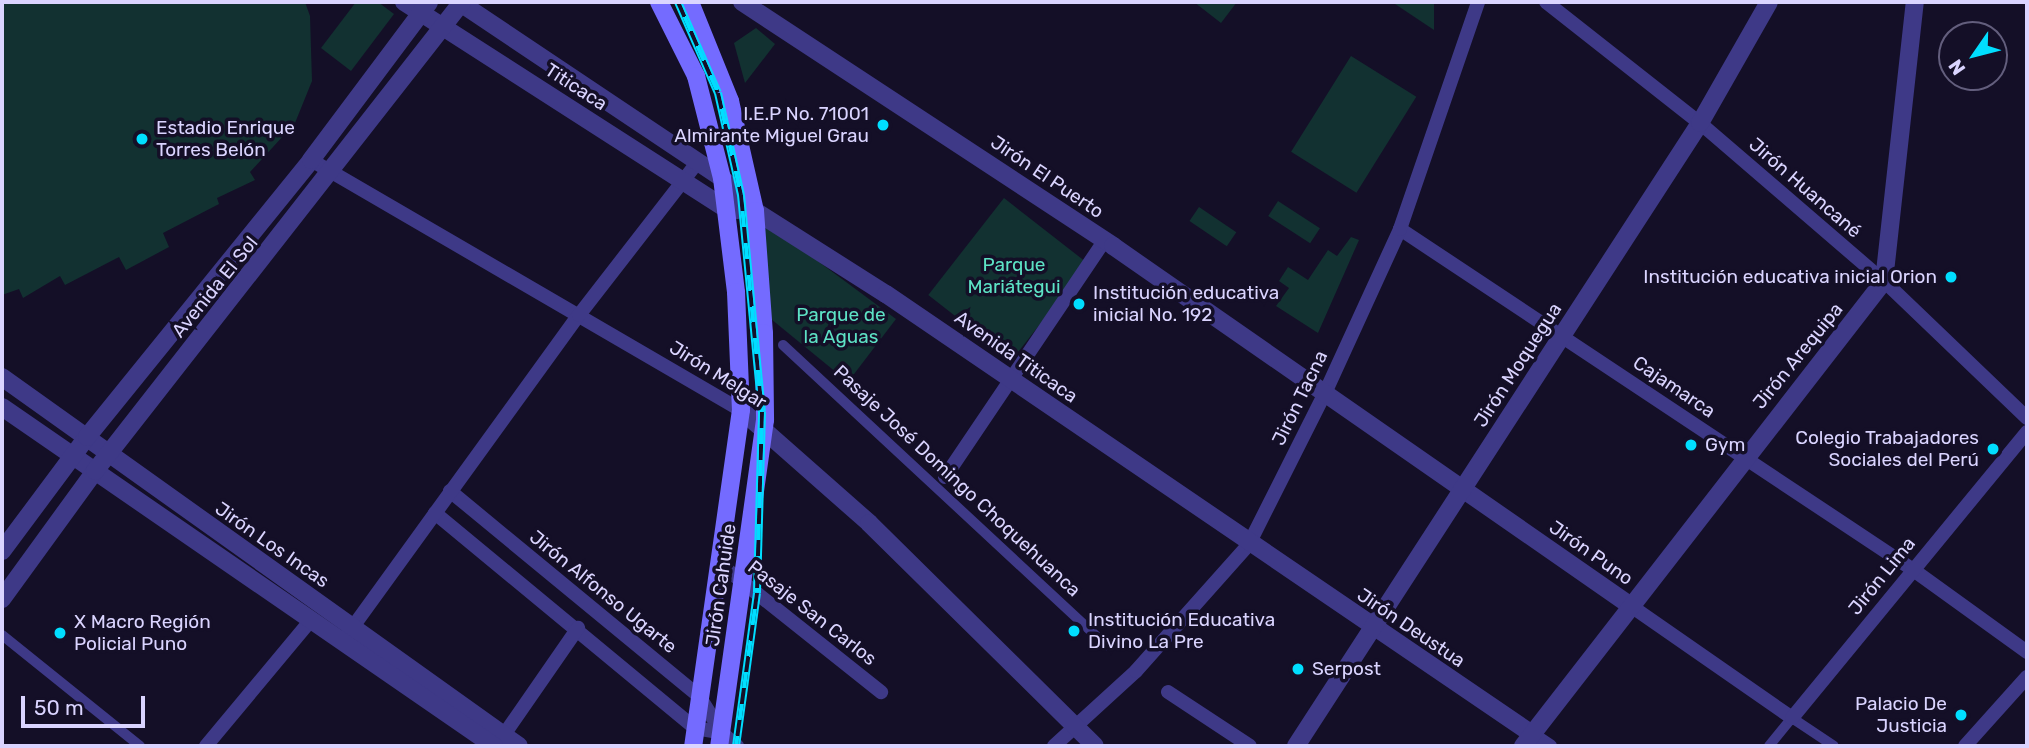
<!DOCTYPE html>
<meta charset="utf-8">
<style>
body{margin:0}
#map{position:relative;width:2029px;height:748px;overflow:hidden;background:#140f27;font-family:Rubik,sans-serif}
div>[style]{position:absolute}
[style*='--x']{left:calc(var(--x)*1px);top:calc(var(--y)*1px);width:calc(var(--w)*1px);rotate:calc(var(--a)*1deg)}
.green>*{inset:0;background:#123131;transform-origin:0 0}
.pedestrian>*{height:10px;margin:-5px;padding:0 5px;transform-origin:5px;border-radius:5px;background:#3e3987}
.minor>*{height:14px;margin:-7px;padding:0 7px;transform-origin:7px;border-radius:7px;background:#3e3987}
.tertiary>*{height:18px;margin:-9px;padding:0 9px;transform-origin:9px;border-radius:9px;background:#3e3987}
.secondary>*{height:18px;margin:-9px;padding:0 9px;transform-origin:9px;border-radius:9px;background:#746bff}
.rail>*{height:8px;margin-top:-4px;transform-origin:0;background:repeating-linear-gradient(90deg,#140f27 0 16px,#00deff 0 32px);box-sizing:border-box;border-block:2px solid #00deff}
.dots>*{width:19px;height:19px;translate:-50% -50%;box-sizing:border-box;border:4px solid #140f27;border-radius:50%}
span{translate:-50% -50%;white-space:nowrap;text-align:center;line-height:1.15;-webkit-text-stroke:7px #140f27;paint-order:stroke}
.street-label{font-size:19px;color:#dad4ff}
.poi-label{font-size:19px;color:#dad4ff}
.right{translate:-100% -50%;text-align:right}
.left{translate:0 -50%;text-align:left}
.park-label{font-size:19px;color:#5de2c5}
.frame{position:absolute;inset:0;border:4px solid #dad4ff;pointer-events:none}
.north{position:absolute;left:1938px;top:21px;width:70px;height:70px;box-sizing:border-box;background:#140f27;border:2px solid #635e7d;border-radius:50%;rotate:235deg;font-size:19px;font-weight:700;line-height:28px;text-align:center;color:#dad4ff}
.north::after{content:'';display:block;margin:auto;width:24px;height:32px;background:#00deff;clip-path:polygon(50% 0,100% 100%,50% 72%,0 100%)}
.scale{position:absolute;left:21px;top:696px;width:124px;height:32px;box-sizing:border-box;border:4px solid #dad4ff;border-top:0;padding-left:9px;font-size:21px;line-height:24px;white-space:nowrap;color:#dad4ff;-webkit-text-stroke:5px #140f27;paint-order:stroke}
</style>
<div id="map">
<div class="green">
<i style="clip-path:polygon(2px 2px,305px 2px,310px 16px,312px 81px,295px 123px,250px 172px,255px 180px,217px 198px,219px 204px,163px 233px,169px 247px,126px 270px,119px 257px,65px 285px,60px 276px,23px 298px,19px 289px,2px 295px)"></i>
<i style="clip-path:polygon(356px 2px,378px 2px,394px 14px,351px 71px,321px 48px)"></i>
<i style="clip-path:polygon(1194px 2px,1237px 2px,1221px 23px)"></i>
<i style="clip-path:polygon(1392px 2px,1434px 2px,1434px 30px)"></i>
<i style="clip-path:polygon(756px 28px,775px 44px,745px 83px,734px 43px)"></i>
<i style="left:1351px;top:56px;width:77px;height:113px;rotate:32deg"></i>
<i style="left:1004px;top:198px;width:106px;height:123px;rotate:38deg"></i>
<i style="left:1278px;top:201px;width:50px;height:18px;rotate:33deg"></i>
<i style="left:1199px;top:207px;width:45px;height:17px;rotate:34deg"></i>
<i style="clip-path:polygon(757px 216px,896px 319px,848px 382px,771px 319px)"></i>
<i style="clip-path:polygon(1351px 237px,1359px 240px,1318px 333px,1276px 306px,1289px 288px,1279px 281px,1288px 267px,1308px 280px,1328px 250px,1337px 256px)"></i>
</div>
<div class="pedestrian">
<i style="--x:783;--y:345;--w:441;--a:42.9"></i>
<i style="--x:2;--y:635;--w:177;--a:38.8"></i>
<i style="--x:1769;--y:746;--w:36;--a:-51"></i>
<i style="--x:1792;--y:718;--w:50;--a:33.7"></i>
</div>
<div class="minor">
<i style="--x:1546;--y:2;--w:196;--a:38.2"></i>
<i style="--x:1700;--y:123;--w:243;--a:40.7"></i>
<i style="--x:1884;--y:281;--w:198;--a:43.8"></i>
<i style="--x:311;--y:160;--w:497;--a:30.2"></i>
<i style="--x:1400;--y:229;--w:615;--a:33.59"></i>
<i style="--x:1912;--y:569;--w:142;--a:35.8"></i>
<i style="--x:945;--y:477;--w:286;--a:-56"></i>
<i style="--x:450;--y:491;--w:323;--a:39.5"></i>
<i style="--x:699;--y:696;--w:44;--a:58.1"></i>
<i style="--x:722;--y:733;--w:20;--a:41"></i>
<i style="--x:435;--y:513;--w:337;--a:39.6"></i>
<i style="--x:695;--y:728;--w:27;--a:10"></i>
<i style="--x:720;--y:564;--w:206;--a:38.5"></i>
<i style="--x:1631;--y:606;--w:196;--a:34.8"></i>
<i style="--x:1792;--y:718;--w:370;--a:-50.6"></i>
<i style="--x:347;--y:635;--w:395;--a:-54.1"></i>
<i style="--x:579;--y:315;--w:192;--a:-52.2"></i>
<i style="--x:1168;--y:692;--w:98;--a:33.4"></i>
<i style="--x:1532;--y:734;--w:22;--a:34"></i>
<i style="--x:499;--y:742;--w:139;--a:-55.3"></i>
<i style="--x:206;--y:746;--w:164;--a:-50.2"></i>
<i style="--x:1054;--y:746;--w:111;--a:-42.4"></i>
<i style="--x:1136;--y:671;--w:170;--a:-48.3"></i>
<i style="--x:1249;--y:544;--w:169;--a:-63.3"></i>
<i style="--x:1325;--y:393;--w:180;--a:-65.4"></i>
<i style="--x:1400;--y:229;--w:240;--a:-71"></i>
<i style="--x:1965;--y:746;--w:93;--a:-48.1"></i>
</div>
<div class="tertiary">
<i style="--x:404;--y:2;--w:381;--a:32.7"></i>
<i style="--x:725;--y:208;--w:13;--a:9"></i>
<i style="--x:459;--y:2;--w:316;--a:33.8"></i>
<i style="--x:722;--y:178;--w:47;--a:45"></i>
<i style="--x:755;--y:211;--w:155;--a:32.4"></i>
<i style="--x:886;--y:294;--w:782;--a:34.26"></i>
<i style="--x:742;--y:2;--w:444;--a:33.3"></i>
<i style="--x:1113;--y:246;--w:631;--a:34.8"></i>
<i style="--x:2;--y:377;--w:635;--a:35.52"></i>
<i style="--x:2;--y:407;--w:597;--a:34.57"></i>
<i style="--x:741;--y:410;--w:171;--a:41.4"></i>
<i style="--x:869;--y:523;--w:317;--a:44.6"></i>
<i style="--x:2;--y:551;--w:142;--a:-53.3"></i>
<i style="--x:87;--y:437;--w:356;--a:-51"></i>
<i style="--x:311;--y:160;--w:197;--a:-53.2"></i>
<i style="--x:2;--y:599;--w:158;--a:-54"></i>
<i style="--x:95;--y:471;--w:596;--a:-51.96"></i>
<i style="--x:1296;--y:746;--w:743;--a:-57.04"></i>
<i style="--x:1700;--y:123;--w:139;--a:-60.3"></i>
<i style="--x:1523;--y:746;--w:589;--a:-52.18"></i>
<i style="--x:1884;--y:281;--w:281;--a:-83.7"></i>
</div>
<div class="secondary">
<i style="--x:659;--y:2;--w:83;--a:63.4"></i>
<i style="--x:696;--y:76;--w:105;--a:75.7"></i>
<i style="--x:722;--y:178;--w:115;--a:83"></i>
<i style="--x:736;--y:292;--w:118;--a:87.6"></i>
<i style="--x:741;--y:410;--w:339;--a:98.1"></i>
<i style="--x:690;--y:2;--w:107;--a:68"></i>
<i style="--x:730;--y:101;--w:113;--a:77.2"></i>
<i style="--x:755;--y:211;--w:122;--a:85.8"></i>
<i style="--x:764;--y:333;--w:87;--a:89.3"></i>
<i style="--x:765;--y:420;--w:329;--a:98"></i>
</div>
<div class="rail">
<i style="--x:678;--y:2;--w:99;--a:66.3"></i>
<i style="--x:718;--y:93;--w:105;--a:77.3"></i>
<i style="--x:741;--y:195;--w:218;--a:84.5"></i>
<i style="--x:762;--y:412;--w:181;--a:91.6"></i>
<i style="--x:757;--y:593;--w:154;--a:97.8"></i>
</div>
<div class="dots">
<i style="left:883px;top:125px;background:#00deff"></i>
<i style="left:142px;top:139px;background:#00deff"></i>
<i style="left:1951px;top:277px;background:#00deff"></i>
<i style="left:1079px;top:304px;background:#00deff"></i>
<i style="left:1691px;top:445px;background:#00deff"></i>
<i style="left:1993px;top:449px;background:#00deff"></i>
<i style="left:1074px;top:631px;background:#00deff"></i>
<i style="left:60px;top:633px;background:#00deff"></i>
<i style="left:1298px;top:669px;background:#00deff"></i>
<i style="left:1961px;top:715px;background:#00deff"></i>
</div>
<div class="street-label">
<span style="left:576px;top:87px;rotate:33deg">Titicaca</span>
<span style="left:1047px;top:177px;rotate:34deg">Jirón El Puerto</span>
<span style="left:1805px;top:188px;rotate:41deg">Jirón Huancané</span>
<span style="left:215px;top:287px;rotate:-51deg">Avenida El Sol</span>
<span style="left:1798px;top:356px;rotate:-51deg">Jirón Arequipa</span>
<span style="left:1016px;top:357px;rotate:35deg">Avenida Titicaca</span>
<span style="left:1518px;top:365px;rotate:-57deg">Jirón Moquegua</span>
<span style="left:718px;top:375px;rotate:32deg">Jirón Melgar</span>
<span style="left:1674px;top:387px;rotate:34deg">Cajamarca</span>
<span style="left:1300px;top:398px;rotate:-64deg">Jirón Tacna</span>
<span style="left:957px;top:481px;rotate:43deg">Pasaje José Domingo Choquehuanca</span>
<span style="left:272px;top:545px;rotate:35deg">Jirón Los Incas</span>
<span style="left:1591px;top:553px;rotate:35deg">Jirón Puno</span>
<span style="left:1882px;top:576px;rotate:-51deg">Jirón Lima</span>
<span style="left:721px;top:585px;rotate:-82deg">Jirón Cahuide</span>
<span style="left:603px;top:592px;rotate:39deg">Jirón Alfonso Ugarte</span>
<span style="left:812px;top:613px;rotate:38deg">Pasaje San Carlos</span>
<span style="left:1411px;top:628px;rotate:34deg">Jirón Deustua</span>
</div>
<div class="poi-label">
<span class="right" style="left:869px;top:125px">I.E.P No. 71001<br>Almirante Miguel Grau</span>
<span class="left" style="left:156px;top:139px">Estadio Enrique<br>Torres Belón</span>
<span class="right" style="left:1937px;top:277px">Institución educativa inicial Orion</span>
<span class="left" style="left:1093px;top:304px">Institución educativa<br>inicial No. 192</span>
<span class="right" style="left:1979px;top:449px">Colegio Trabajadores<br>Sociales del Perú</span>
<span class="left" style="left:1705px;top:445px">Gym</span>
<span class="left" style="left:1088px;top:631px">Institución Educativa<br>Divino La Pre</span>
<span class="left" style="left:74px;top:633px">X Macro Región<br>Policial Puno</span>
<span class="left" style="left:1312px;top:669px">Serpost</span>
<span class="right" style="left:1947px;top:715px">Palacio De<br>Justicia</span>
</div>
<div class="park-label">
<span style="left:1014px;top:276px">Parque<br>Mariátegui</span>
<span style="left:841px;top:326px">Parque de<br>la Aguas</span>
</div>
<div class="frame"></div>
<div class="north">N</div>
<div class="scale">50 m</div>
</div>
